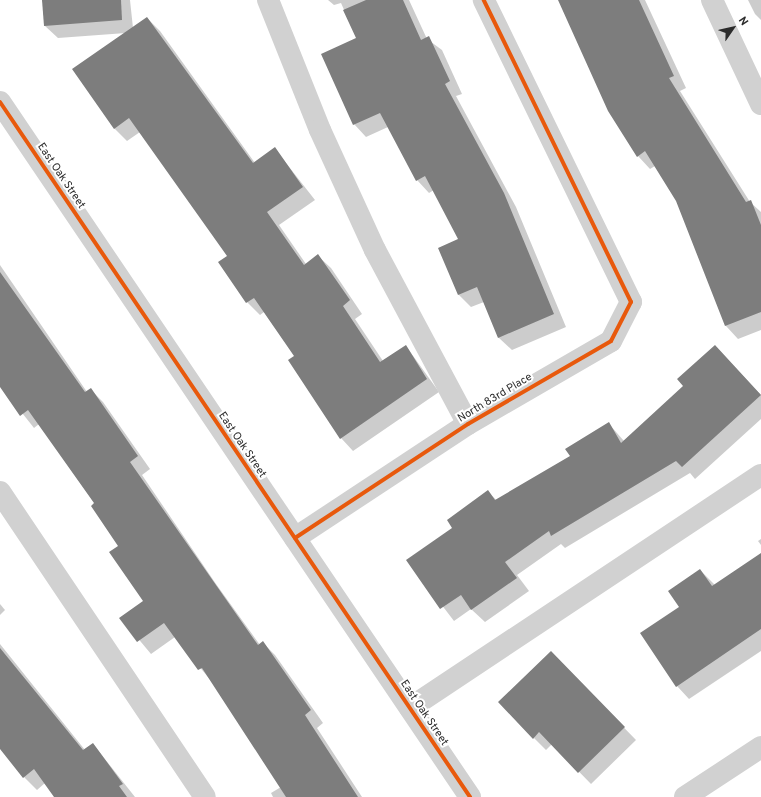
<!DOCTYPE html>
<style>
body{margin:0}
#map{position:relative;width:761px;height:797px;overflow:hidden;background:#fff;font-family:Overpass,sans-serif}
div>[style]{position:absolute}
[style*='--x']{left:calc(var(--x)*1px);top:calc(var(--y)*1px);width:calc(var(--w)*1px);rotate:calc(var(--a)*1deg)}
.shadow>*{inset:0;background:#0003}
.building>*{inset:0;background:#7d7d7d}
.minor>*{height:22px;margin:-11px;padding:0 11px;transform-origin:11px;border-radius:11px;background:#d1d1d1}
.cycleway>*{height:4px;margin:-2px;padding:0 2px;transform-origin:2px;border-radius:2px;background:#e8590c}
span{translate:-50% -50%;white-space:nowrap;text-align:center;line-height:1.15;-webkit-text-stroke:4px #fff;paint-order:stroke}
.street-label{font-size:11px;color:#2c2c2c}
.north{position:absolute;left:713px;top:8px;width:40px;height:40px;-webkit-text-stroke:3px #fff;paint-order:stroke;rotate:56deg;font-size:11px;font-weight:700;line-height:16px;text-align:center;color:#2c2c2c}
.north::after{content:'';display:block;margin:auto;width:14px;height:18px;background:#2c2c2c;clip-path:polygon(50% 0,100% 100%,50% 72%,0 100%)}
</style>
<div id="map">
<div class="shadow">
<i style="clip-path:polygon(43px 0,130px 0,133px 28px,147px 18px,160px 31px,255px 163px,275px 149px,315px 200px,279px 225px,306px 264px,318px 256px,331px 268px,362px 314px,355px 319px,383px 361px,406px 346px,439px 392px,353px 451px,341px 438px,295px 356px,264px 312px,260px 315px,247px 302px,228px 256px,140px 132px,127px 141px,114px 128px,126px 33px,58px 38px,45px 26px)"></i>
<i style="clip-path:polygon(328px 0,409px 0,427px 39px,442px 50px,462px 94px,456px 96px,516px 207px,566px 327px,512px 350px,499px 338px,484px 302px,471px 307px,459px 295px,439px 248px,460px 239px,434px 190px,429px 193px,417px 180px,388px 127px,366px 137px,354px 124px,357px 39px,341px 3px,334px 5px)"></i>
<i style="clip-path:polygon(560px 0,645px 0,686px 88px,680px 91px,750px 202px,761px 212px,761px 330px,738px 339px,726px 326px,677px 201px,655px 166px,650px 169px,638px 156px)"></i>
<i style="clip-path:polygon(748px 0,761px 0,761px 20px,755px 14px)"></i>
<i style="clip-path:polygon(0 265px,87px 392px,91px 390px,103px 402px,150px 469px,142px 475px,216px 584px,260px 645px,263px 643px,275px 655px,323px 723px,317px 728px,362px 797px,273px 797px,271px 793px,281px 787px,212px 682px,175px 637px,151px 654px,121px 618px,144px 601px,120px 546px,95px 504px,39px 424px,34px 428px,0 385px)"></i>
<i style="clip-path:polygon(715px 346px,761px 395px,761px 419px,695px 479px,690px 473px,565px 548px,561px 544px,517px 575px,529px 591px,485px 622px,471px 609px,454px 621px,408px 561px,453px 528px,488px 491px,497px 501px,571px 457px,609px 424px,624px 441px,685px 386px)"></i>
<i style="clip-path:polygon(761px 539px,761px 545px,758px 541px)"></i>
<i style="clip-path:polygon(761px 554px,761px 651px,689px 699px,677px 686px,680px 607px,700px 570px,715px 585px)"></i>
<i style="clip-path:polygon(0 604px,5px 610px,0 615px)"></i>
<i style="clip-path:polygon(0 644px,85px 750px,93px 744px,135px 797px,55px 797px,45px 783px,37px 790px,24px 777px,0 748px)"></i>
<i style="clip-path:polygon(563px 665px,636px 740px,591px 784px,552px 744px,546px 750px,534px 738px)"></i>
</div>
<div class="building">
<i style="clip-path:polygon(42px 0,121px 0,122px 20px,44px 26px)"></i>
<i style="clip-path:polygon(366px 0,403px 0,421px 40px,429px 36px,450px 81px,445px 84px,504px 193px,554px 314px,498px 338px,477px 287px,458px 295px,438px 248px,458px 239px,425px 176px,416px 181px,380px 113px,353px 125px,321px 54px,356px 38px,343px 10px)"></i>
<i style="clip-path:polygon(558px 0,639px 0,674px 76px,669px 78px,746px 202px,751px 200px,761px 225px,761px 312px,725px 326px,676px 201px,645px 151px,637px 157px,608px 111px)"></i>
<i style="clip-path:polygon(147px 17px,253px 163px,275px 147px,303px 187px,267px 212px,304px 265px,318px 254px,350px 300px,343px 306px,380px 362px,406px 345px,427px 379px,340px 439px,288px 360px,294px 356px,254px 298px,246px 303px,218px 262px,227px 256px,129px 118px,114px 129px,72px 69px)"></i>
<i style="clip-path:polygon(0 272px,85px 392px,91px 388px,138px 456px,130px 462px,258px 645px,263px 641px,311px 710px,305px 715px,358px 797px,286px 797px,202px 668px,198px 670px,164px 623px,137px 642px,119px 618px,143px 601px,109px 552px,118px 546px,91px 506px,94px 503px,28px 410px,20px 416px,0 387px)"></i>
<i style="clip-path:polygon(715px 345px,761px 395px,682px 467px,676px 461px,551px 536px,549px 531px,505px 562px,517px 578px,471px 610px,461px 595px,440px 609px,406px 560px,452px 528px,447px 520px,488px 490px,495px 500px,570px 456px,565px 449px,609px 422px,621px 443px,683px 386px,677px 379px)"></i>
<i style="clip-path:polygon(761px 553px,761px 629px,676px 687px,640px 633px,679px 607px,668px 591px,700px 569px,712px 586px)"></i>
<i style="clip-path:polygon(0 648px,83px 750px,93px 743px,123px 784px,119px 786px,127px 797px,54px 797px,34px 769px,23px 778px,0 749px)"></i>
<i style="clip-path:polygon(551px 651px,625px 727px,578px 773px,539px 732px,533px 739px,498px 702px)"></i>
</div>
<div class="minor">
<i style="--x:268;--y:0;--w:140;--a:68.2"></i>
<i style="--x:320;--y:130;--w:132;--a:65.4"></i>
<i style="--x:375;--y:250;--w:197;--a:61.9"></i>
<i style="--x:712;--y:0;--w:115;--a:64.8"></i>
<i style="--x:0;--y:102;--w:839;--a:55.93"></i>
<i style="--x:0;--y:492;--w:367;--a:56.1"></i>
<i style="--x:295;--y:538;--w:207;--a:-33.4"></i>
<i style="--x:468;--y:424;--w:165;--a:-30.1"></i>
<i style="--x:611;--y:341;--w:44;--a:-62.9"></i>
<i style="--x:631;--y:302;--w:336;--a:-116"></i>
<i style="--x:410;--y:708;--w:421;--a:-33.6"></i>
<i style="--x:685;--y:797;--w:91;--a:-33.3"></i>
</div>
<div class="cycleway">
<i style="--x:0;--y:102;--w:839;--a:55.93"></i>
<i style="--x:295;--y:538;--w:207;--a:-33.4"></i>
<i style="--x:468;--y:424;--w:165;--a:-30.1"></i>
<i style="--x:611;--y:341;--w:44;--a:-62.9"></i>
<i style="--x:631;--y:302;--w:336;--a:-116"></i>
</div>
<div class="street-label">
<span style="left:61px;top:176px;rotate:56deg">East Oak Street</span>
<span style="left:495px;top:398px;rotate:-31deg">North 83rd Place</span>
<span style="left:242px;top:445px;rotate:56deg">East Oak Street</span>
<span style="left:424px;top:713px;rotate:56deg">East Oak Street</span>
</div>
<div class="north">N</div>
</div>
